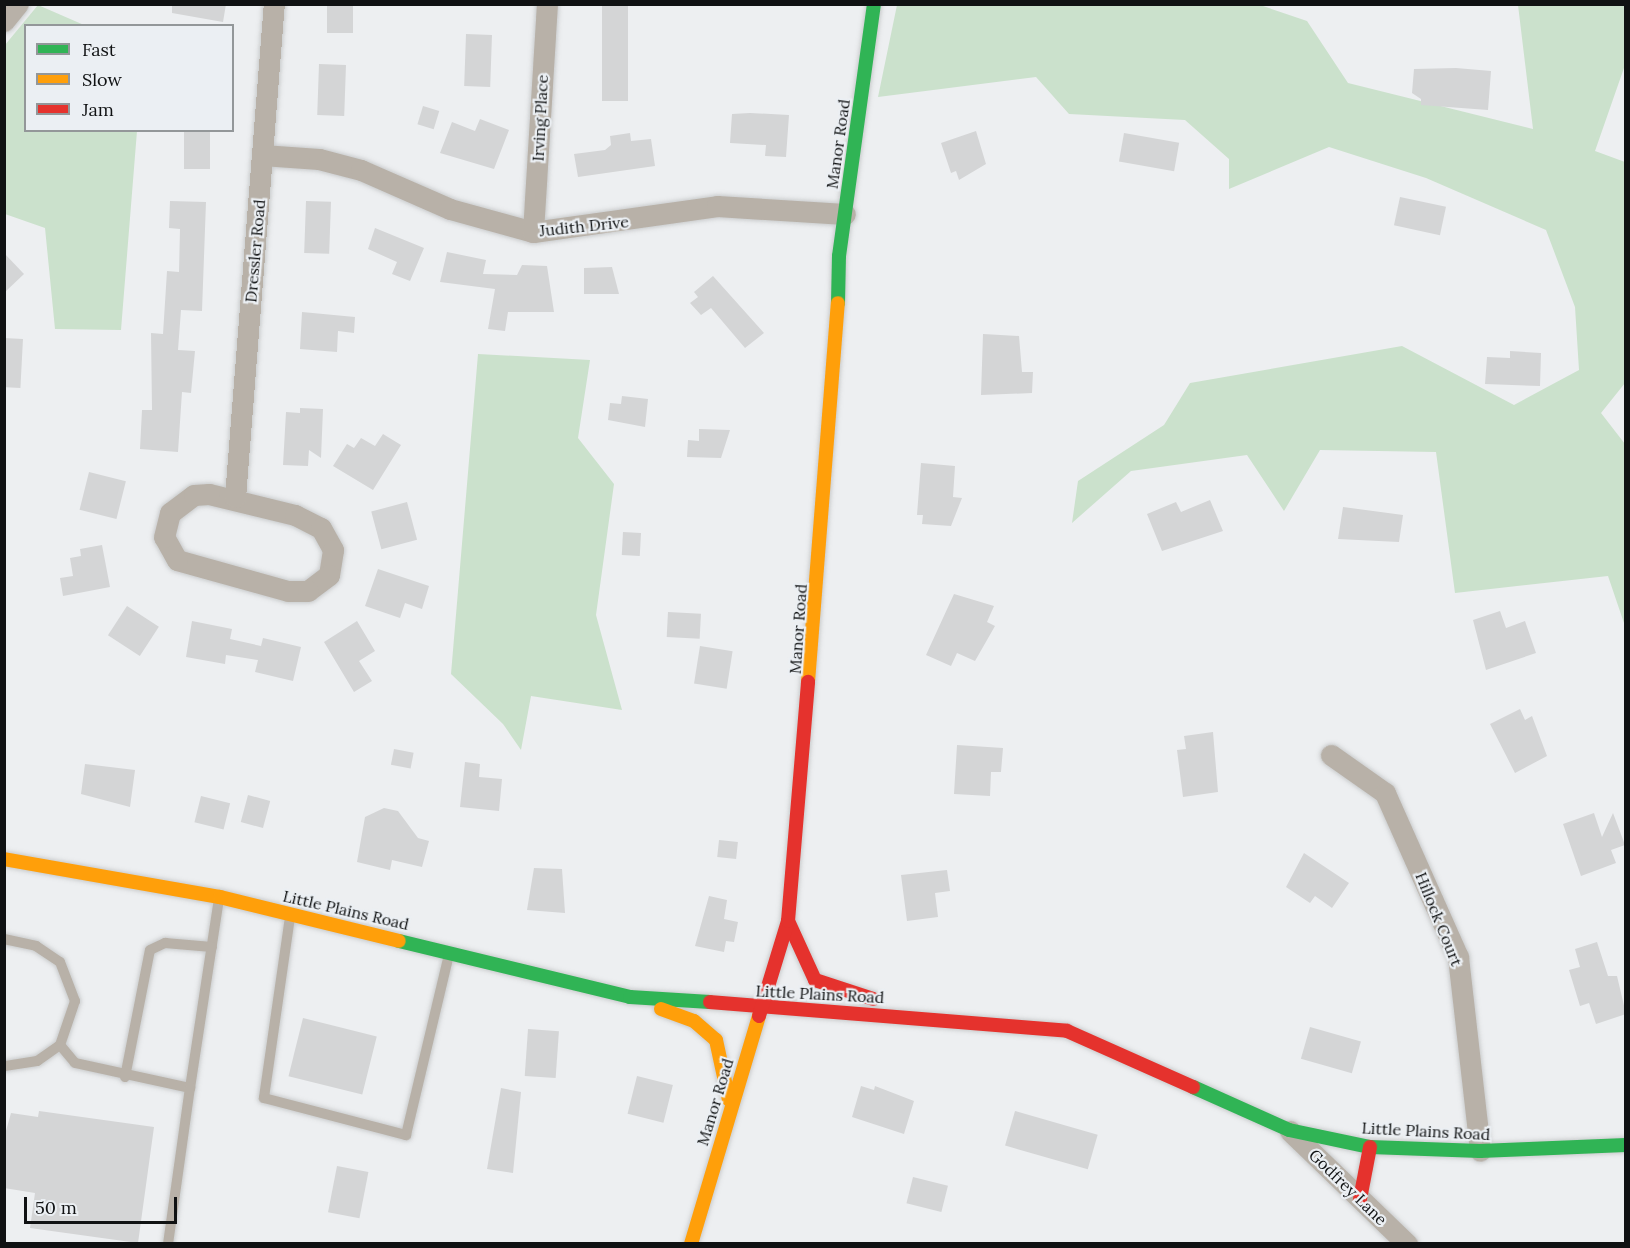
<!DOCTYPE html>
<style>
body{margin:0}
#map{position:relative;width:1630px;height:1248px;overflow:hidden;background:#edeff1;font-family:Lora,serif}
div>[style]{position:absolute}
[style*='--x']{left:calc(var(--x)*1px);top:calc(var(--y)*1px);width:calc(var(--w)*1px);rotate:calc(var(--a)*1deg)}
.green>*{inset:0;background:#cbe1cc}
.building>*{inset:0;background:#d4d5d6;transform-origin:0 0}
.roads{filter:drop-shadow(0 0 2px #cacccd) drop-shadow(0 0 2px #cacccd)}
.lane>*{height:10px;margin:-5px;padding:0 5px;transform-origin:5px;border-radius:5px;background:#b8b1a8}
.street>*{height:21px;margin:-10.5px;padding:0 10.5px;transform-origin:10.5px;border-radius:10.5px;background:#b8b1a8}
.fast>*{height:14px;margin:-7px;padding:0 7px;transform-origin:7px;border-radius:7px;background:#30b455}
.slow>*{height:14px;margin:-7px;padding:0 7px;transform-origin:7px;border-radius:7px;background:#ff9f0a}
.jam>*{height:14px;margin:-7px;padding:0 7px;transform-origin:7px;border-radius:7px;background:#e5322d}
span{translate:-50% -50%;white-space:nowrap;text-align:center;line-height:1.15;-webkit-text-stroke:4.5px #ebeff3;paint-order:stroke}
.street-label{font-size:16px;color:#101213}
.frame{position:absolute;inset:0;border:6px solid #101213;pointer-events:none}
.legend{position:absolute;left:24px;top:24px;width:210px;height:108px;box-sizing:border-box;background:#ebeff3;border:2px solid #939799;margin:0;padding:8px 10px;list-style:none;font-size:18px;color:#101213}
.legend li{display:flex;align-items:center;gap:12px;height:30px}
.legend b{width:30px;border:2px solid #939799}
.scale{position:absolute;left:24px;top:1197px;width:153px;height:27px;box-sizing:border-box;border:3px solid #101213;border-top:0;padding-left:8px;font-size:18px;line-height:21px;white-space:nowrap;color:#101213;-webkit-text-stroke:4px #ebeff3;paint-order:stroke}
</style>
<div id="map">
<div class="green">
<i style="clip-path:polygon(1257px 4px,1307px 21px,1348px 83px,1533px 129px,1518px 5px,1625px 5px,1625px 65px,1595px 151px,1625px 162px,1625px 383px,1601px 413px,1625px 444px,1625px 626px,1608px 576px,1455px 593px,1436px 452px,1320px 450px,1284px 511px,1247px 455px,1131px 471px,1072px 523px,1078px 481px,1164px 425px,1190px 383px,1402px 346px,1514px 405px,1579px 370px,1575px 307px,1546px 230px,1426px 178px,1329px 147px,1229px 189px,1229px 159px,1185px 120px,1069px 114px,1036px 77px,878px 97px,897px 5px)"></i>
<i style="clip-path:polygon(38px 5px,84px 25px,26px 26px,26px 130px,137px 131px,121px 330px,55px 329px,45px 228px,5px 214px,5px 45px)"></i>
<i style="clip-path:polygon(478px 354px,590px 360px,578px 438px,614px 484px,596px 615px,622px 710px,531px 696px,521px 750px,503px 724px,451px 674px)"></i>
</div>
<div class="building">
<i style="clip-path:polygon(172px 4px,226px 4px,223px 22px,172px 13px)"></i>
<i style="left:327px;top:4px;width:26px;height:29px"></i>
<i style="left:602px;top:4px;width:26px;height:97px"></i>
<i style="left:466px;top:34px;width:26px;height:52px;rotate:2deg"></i>
<i style="left:319px;top:64px;width:27px;height:51px;rotate:2deg"></i>
<i style="clip-path:polygon(1456px 68px,1491px 71px,1488px 110px,1421px 105px,1421px 99px,1412px 93px,1414px 69px)"></i>
<i style="left:423px;top:106px;width:17px;height:19px;rotate:17deg"></i>
<i style="clip-path:polygon(750px 113px,789px 115px,786px 157px,765px 156px,766px 145px,730px 143px,732px 114px)"></i>
<i style="clip-path:polygon(480px 119px,509px 130px,494px 169px,440px 153px,452px 122px,475px 131px)"></i>
<i style="left:184px;top:130px;width:26px;height:39px"></i>
<i style="clip-path:polygon(976px 131px,986px 164px,959px 180px,956px 171px,951px 173px,941px 143px)"></i>
<i style="clip-path:polygon(630px 133px,631px 141px,651px 139px,655px 166px,578px 177px,574px 154px,605px 150px,611px 145px,610px 136px)"></i>
<i style="left:1124px;top:133px;width:56px;height:29px;rotate:10deg"></i>
<i style="left:1400px;top:197px;width:47px;height:29px;rotate:12deg"></i>
<i style="clip-path:polygon(170px 201px,206px 202px,202px 311px,181px 310px,178px 350px,195px 351px,191px 393px,182px 392px,178px 452px,140px 449px,142px 410px,152px 410px,151px 333px,163px 334px,167px 271px,179px 272px,180px 229px,169px 228px)"></i>
<i style="left:306px;top:201px;width:25px;height:52px;rotate:2deg"></i>
<i style="clip-path:polygon(375px 228px,424px 248px,410px 281px,392px 274px,397px 262px,368px 249px)"></i>
<i style="clip-path:polygon(447px 252px,486px 260px,483px 274px,517px 275px,522px 265px,547px 266px,554px 312px,508px 312px,505px 331px,488px 329px,495px 289px,440px 282px)"></i>
<i style="clip-path:polygon(4px 253px,24px 274px,4px 293px)"></i>
<i style="clip-path:polygon(612px 267px,619px 294px,584px 294px,584px 268px)"></i>
<i style="clip-path:polygon(713px 276px,764px 333px,745px 348px,711px 308px,701px 315px,690px 303px,698px 297px,694px 292px)"></i>
<i style="clip-path:polygon(302px 312px,355px 317px,354px 333px,338px 331px,337px 352px,300px 349px)"></i>
<i style="clip-path:polygon(983px 334px,1019px 336px,1022px 372px,1033px 372px,1032px 393px,981px 395px)"></i>
<i style="left:4px;top:338px;width:19px;height:49px;rotate:3deg"></i>
<i style="clip-path:polygon(1510px 351px,1541px 353px,1540px 386px,1485px 384px,1487px 357px,1510px 358px)"></i>
<i style="clip-path:polygon(622px 396px,648px 399px,645px 427px,608px 420px,610px 403px,621px 404px)"></i>
<i style="clip-path:polygon(300px 408px,323px 409px,321px 458px,309px 450px,308px 466px,283px 465px,286px 412px,300px 413px)"></i>
<i style="clip-path:polygon(699px 429px,730px 430px,721px 458px,687px 457px,688px 440px,699px 441px)"></i>
<i style="clip-path:polygon(383px 434px,401px 445px,373px 490px,333px 466px,347px 444px,354px 448px,361px 438px,375px 446px)"></i>
<i style="clip-path:polygon(921px 463px,955px 466px,953px 497px,962px 498px,951px 526px,922px 524px,923px 515px,917px 515px)"></i>
<i style="left:89px;top:472px;width:38px;height:39px;rotate:14deg"></i>
<i style="clip-path:polygon(1210px 500px,1223px 531px,1162px 551px,1147px 514px,1176px 502px,1181px 512px)"></i>
<i style="left:407px;top:502px;width:39px;height:37px;rotate:75deg"></i>
<i style="clip-path:polygon(1343px 507px,1403px 515px,1399px 542px,1338px 539px)"></i>
<i style="left:623px;top:532px;width:18px;height:23px;rotate:3deg"></i>
<i style="clip-path:polygon(102px 545px,110px 587px,63px 596px,60px 578px,73px 576px,70px 558px,81px 556px,80px 549px)"></i>
<i style="clip-path:polygon(378px 569px,429px 586px,422px 609px,405px 603px,400px 618px,365px 606px)"></i>
<i style="clip-path:polygon(954px 594px,994px 606px,987px 622px,995px 626px,975px 661px,957px 653px,951px 666px,926px 655px)"></i>
<i style="left:127px;top:606px;width:38px;height:35px;rotate:33deg"></i>
<i style="clip-path:polygon(1500px 611px,1506px 628px,1525px 621px,1536px 653px,1486px 670px,1473px 620px)"></i>
<i style="left:668px;top:612px;width:33px;height:25px;rotate:3deg"></i>
<i style="clip-path:polygon(192px 621px,232px 629px,230px 639px,261px 646px,263px 638px,301px 647px,293px 681px,255px 672px,258px 660px,226px 655px,225px 664px,186px 657px)"></i>
<i style="clip-path:polygon(357px 621px,375px 651px,359px 661px,372px 681px,354px 692px,324px 642px)"></i>
<i style="left:700px;top:646px;width:33px;height:38px;rotate:9deg"></i>
<i style="clip-path:polygon(1520px 709px,1525px 720px,1532px 716px,1547px 756px,1515px 773px,1490px 724px)"></i>
<i style="clip-path:polygon(1213px 732px,1218px 792px,1183px 797px,1177px 750px,1186px 749px,1184px 736px)"></i>
<i style="clip-path:polygon(957px 745px,1003px 748px,1001px 772px,991px 772px,990px 796px,954px 794px)"></i>
<i style="left:394px;top:749px;width:20px;height:16px;rotate:11deg"></i>
<i style="clip-path:polygon(465px 762px,480px 764px,479px 777px,502px 779px,499px 811px,460px 807px)"></i>
<i style="clip-path:polygon(85px 764px,135px 770px,130px 807px,81px 794px)"></i>
<i style="left:248px;top:795px;width:23px;height:28px;rotate:15deg"></i>
<i style="left:201px;top:796px;width:30px;height:27px;rotate:14deg"></i>
<i style="clip-path:polygon(384px 808px,398px 811px,418px 838px,429px 841px,422px 867px,392px 860px,390px 870px,357px 862px,365px 817px)"></i>
<i style="clip-path:polygon(1594px 813px,1602px 837px,1613px 813px,1625px 845px,1611px 850px,1616px 863px,1581px 876px,1563px 824px)"></i>
<i style="left:719px;top:840px;width:19px;height:17px;rotate:6deg"></i>
<i style="clip-path:polygon(1304px 853px,1349px 883px,1332px 908px,1315px 896px,1310px 903px,1286px 887px)"></i>
<i style="clip-path:polygon(534px 868px,562px 869px,565px 913px,527px 910px)"></i>
<i style="clip-path:polygon(947px 870px,950px 891px,935px 893px,938px 917px,907px 921px,901px 875px)"></i>
<i style="clip-path:polygon(709px 896px,727px 900px,724px 919px,738px 922px,734px 942px,726px 941px,724px 952px,695px 946px)"></i>
<i style="clip-path:polygon(1597px 942px,1608px 976px,1617px 976px,1626px 1014px,1596px 1024px,1589px 1003px,1580px 1006px,1569px 970px,1580px 967px,1575px 949px)"></i>
<i style="left:303px;top:1018px;width:76px;height:60px;rotate:14deg"></i>
<i style="left:1310px;top:1027px;width:53px;height:33px;rotate:16deg"></i>
<i style="left:528px;top:1029px;width:31px;height:47px;rotate:4deg"></i>
<i style="left:637px;top:1076px;width:37px;height:39px;rotate:14deg"></i>
<i style="clip-path:polygon(861px 1086px,874px 1090px,875px 1086px,914px 1101px,904px 1134px,852px 1117px)"></i>
<i style="clip-path:polygon(501px 1088px,521px 1092px,513px 1173px,487px 1169px)"></i>
<i style="clip-path:polygon(39px 1111px,154px 1127px,138px 1243px,30px 1228px,35px 1193px,4px 1188px,4px 1138px,11px 1113px,38px 1117px)"></i>
<i style="left:1015px;top:1111px;width:86px;height:36px;rotate:16deg"></i>
<i style="left:337px;top:1166px;width:32px;height:47px;rotate:11deg"></i>
<i style="left:913px;top:1177px;width:36px;height:27px;rotate:14deg"></i>
</div>
<div class="roads">
<div class="lane">
<i style="--x:290;--y:917;--w:183;--a:98.2"></i>
<i style="--x:264;--y:1098;--w:147;--a:14.6"></i>
<i style="--x:406;--y:1135;--w:186;--a:-76.6"></i>
<i style="--x:4;--y:939;--w:33;--a:12"></i>
<i style="--x:36;--y:946;--w:29;--a:34"></i>
<i style="--x:60;--y:962;--w:42;--a:69"></i>
<i style="--x:75;--y:1001;--w:46;--a:108.8"></i>
<i style="--x:60;--y:1045;--w:28;--a:145"></i>
<i style="--x:37;--y:1061;--w:33;--a:171"></i>
<i style="--x:60;--y:1045;--w:23;--a:50"></i>
<i style="--x:75;--y:1063;--w:118;--a:12.3"></i>
<i style="--x:190;--y:1088;--w:191;--a:-81.3"></i>
<i style="--x:125;--y:1077;--w:129;--a:-78.9"></i>
<i style="--x:150;--y:950;--w:17;--a:-25"></i>
<i style="--x:165;--y:943;--w:47;--a:4.9"></i>
<i style="--x:168;--y:1244;--w:158;--a:-82"></i>
</div>
<div class="street">
<i style="--x:4;--y:21;--w:22;--a:-51"></i>
<i style="--x:262;--y:155;--w:57;--a:4"></i>
<i style="--x:319;--y:159;--w:43;--a:14.7"></i>
<i style="--x:361;--y:170;--w:97;--a:23.7"></i>
<i style="--x:450;--y:209;--w:86;--a:15.5"></i>
<i style="--x:533;--y:232;--w:186;--a:-8"></i>
<i style="--x:717;--y:206;--w:128;--a:3.6"></i>
<i style="--x:533;--y:232;--w:228;--a:-86.5"></i>
<i style="--x:209;--y:494;--w:89;--a:13.7"></i>
<i style="--x:295;--y:515;--w:29;--a:27"></i>
<i style="--x:321;--y:528;--w:25;--a:61"></i>
<i style="--x:333;--y:550;--w:25;--a:99"></i>
<i style="--x:329;--y:575;--w:26;--a:143"></i>
<i style="--x:308;--y:591;--w:20;--a:180"></i>
<i style="--x:288;--y:591;--w:115;--a:-164.4"></i>
<i style="--x:177;--y:560;--w:26;--a:-119"></i>
<i style="--x:164;--y:537;--w:25;--a:-76"></i>
<i style="--x:170;--y:513;--w:30;--a:-37"></i>
<i style="--x:194;--y:495;--w:15;--a:-4"></i>
<i style="--x:235;--y:497;--w:495;--a:-85.5"></i>
<i style="--x:1331;--y:755;--w:66;--a:35.1"></i>
<i style="--x:1385;--y:793;--w:180;--a:66"></i>
<i style="--x:1458;--y:957;--w:195;--a:83.5"></i>
<i style="--x:1290;--y:1131;--w:163;--a:44"></i>
</div>
<div class="fast">
<i style="--x:838;--y:303;--w:47;--a:-88.8"></i>
<i style="--x:839;--y:256;--w:254;--a:-82.1"></i>
<i style="--x:399;--y:941;--w:238;--a:13.6"></i>
<i style="--x:630;--y:997;--w:80;--a:3.6"></i>
<i style="--x:1193;--y:1087;--w:105;--a:24.1"></i>
<i style="--x:1289;--y:1130;--w:83;--a:11.9"></i>
<i style="--x:1370;--y:1147;--w:110;--a:2.1"></i>
<i style="--x:1480;--y:1151;--w:146;--a:-2.4"></i>
</div>
<div class="slow">
<i style="--x:808;--y:682;--w:380;--a:-85.5"></i>
<i style="--x:4;--y:859;--w:219;--a:10"></i>
<i style="--x:220;--y:897;--w:184;--a:13.8"></i>
<i style="--x:661;--y:1009;--w:35;--a:20"></i>
<i style="--x:694;--y:1021;--w:29;--a:41"></i>
<i style="--x:716;--y:1040;--w:61;--a:77.8"></i>
<i style="--x:691;--y:1244;--w:238;--a:-73.4"></i>
</div>
<div class="jam">
<i style="--x:788;--y:921;--w:65;--a:65.4"></i>
<i style="--x:815;--y:980;--w:61;--a:18.1"></i>
<i style="--x:710;--y:1002;--w:358;--a:4.6"></i>
<i style="--x:1067;--y:1031;--w:138;--a:24"></i>
<i style="--x:759;--y:1016;--w:99;--a:-73"></i>
<i style="--x:788;--y:921;--w:240;--a:-85.2"></i>
<i style="--x:1360;--y:1199;--w:53;--a:-79.1"></i>
</div>
</div>
<div class="street-label">
<span style="left:540px;top:118px;rotate:-87deg">Irving Place</span>
<span style="left:838px;top:144px;rotate:-82deg">Manor Road</span>
<span style="left:584px;top:226px;rotate:-6deg">Judith Drive</span>
<span style="left:255px;top:251px;rotate:-85deg">Dressler Road</span>
<span style="left:798px;top:629px;rotate:-86deg">Manor Road</span>
<span style="left:346px;top:910px;rotate:13deg">Little Plains Road</span>
<span style="left:1439px;top:919px;rotate:68deg">Hillock Court</span>
<span style="left:820px;top:994px;rotate:3deg">Little Plains Road</span>
<span style="left:715px;top:1102px;rotate:-73deg">Manor Road</span>
<span style="left:1426px;top:1131px;rotate:3deg">Little Plains Road</span>
<span style="left:1348px;top:1187px;rotate:44deg">Godfrey Lane</span>
</div>
<div class="frame"></div>
<ul class="legend">
<li><b style="height:8px;background:#30b455"></b>Fast</li>
<li><b style="height:8px;background:#ff9f0a"></b>Slow</li>
<li><b style="height:8px;background:#e5322d"></b>Jam</li>
</ul>
<div class="scale">50 m</div>
</div>
